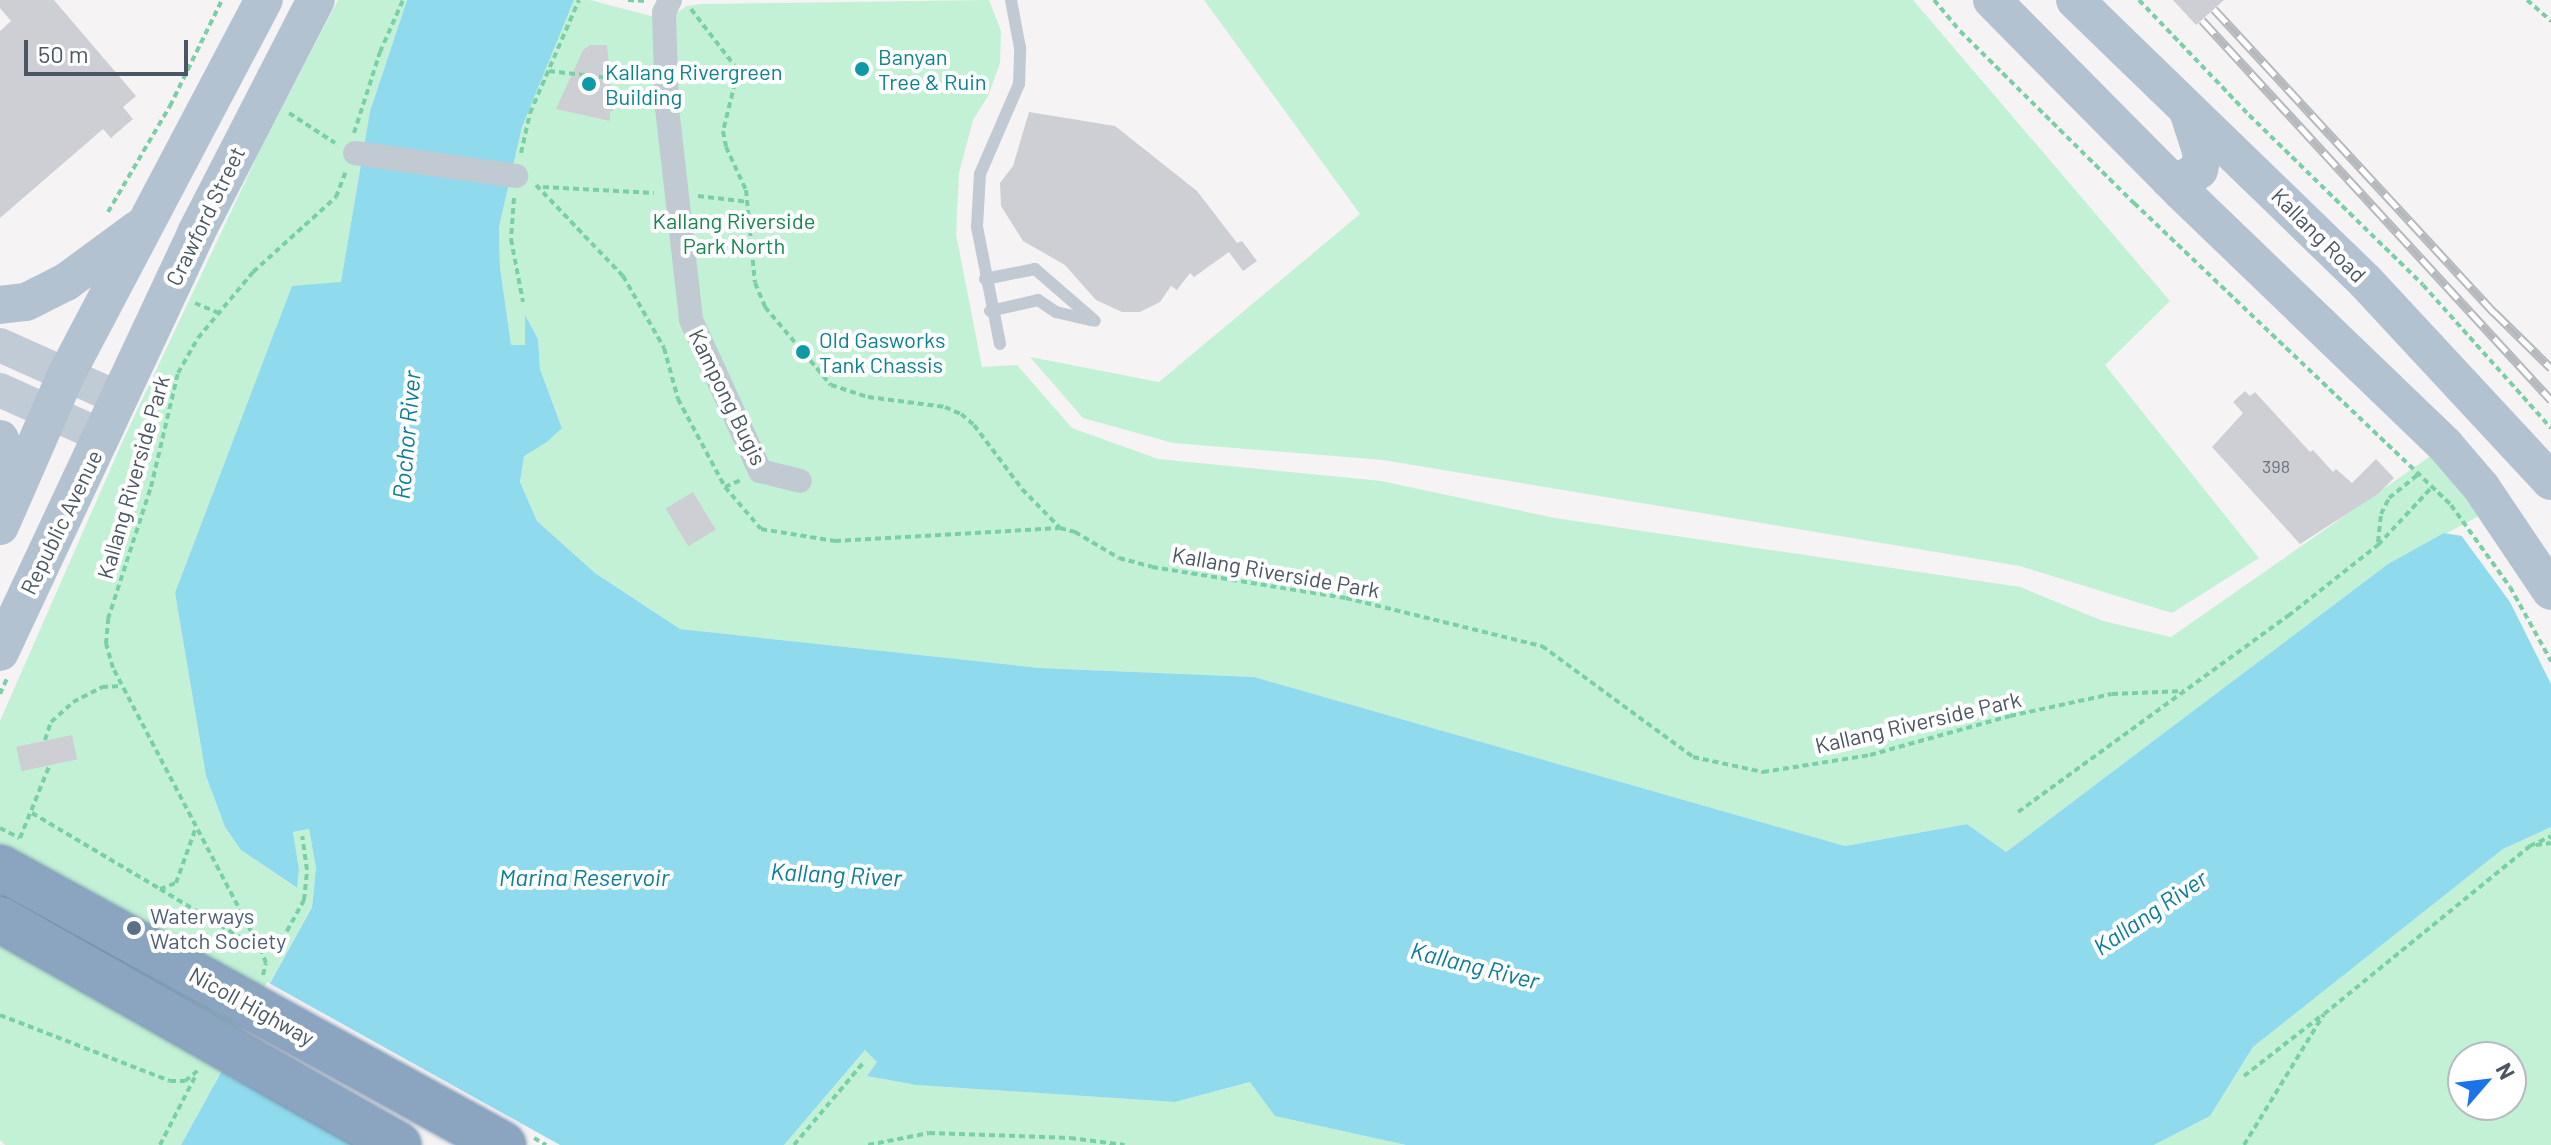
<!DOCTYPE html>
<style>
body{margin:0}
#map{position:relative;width:2551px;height:1145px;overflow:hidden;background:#f5f3f3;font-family:Barlow,sans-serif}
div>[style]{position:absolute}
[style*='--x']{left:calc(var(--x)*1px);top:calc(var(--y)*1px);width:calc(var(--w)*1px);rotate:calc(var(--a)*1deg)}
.green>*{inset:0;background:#c3f1d5}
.water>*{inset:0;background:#90daee}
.pier>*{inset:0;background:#f5f3f3}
.building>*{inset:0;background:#cdcfd5;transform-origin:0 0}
.path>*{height:4px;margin-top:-2px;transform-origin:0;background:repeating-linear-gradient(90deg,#7ad0a6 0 6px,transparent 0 10px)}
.lane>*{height:12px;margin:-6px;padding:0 6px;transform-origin:6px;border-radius:6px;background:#c1cad2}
.street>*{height:24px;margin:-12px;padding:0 12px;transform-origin:12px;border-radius:12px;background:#c1cad2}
.secondary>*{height:34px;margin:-17px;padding:0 17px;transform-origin:17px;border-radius:17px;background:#c1cbd6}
.primary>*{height:38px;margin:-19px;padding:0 19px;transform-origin:19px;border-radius:19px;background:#b3c2d1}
.rail>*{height:9px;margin-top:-4.5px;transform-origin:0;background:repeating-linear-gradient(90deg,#fff 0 18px,#b5b8bd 0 36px);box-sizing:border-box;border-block:2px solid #b5b8bd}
.path-bridge>*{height:4px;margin-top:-2px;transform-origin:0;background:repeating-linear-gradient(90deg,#7ad0a6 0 6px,transparent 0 10px)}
.bridges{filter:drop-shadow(0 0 2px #7690ad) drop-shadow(0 0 2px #7690ad)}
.highway-bridge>*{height:44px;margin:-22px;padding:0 22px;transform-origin:22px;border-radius:22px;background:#8ba5c1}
.dots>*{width:22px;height:22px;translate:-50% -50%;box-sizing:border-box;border:4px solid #fff;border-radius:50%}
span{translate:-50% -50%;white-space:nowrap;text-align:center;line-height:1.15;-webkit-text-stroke:8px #fff;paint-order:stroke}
.number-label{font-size:18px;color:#6b747e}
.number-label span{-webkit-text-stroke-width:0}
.culture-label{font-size:22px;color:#0d838f}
.left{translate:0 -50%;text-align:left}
.street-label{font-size:22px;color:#4a5661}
.park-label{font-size:22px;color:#17864f}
.service-label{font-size:22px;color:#4e5e75}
.water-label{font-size:24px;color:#0c7c9b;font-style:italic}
.north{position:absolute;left:2447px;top:1041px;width:80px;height:80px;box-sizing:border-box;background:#fff;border:2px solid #b7bbc0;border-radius:50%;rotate:62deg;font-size:22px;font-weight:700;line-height:32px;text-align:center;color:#4a5661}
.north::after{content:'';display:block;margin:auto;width:28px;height:36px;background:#1a73e8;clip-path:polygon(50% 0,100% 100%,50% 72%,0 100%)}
.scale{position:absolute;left:24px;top:40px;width:164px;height:36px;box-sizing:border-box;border:4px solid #4a5661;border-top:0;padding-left:10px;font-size:24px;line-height:28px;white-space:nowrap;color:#4a5661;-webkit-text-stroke:6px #fff;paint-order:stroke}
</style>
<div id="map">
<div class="green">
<i style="clip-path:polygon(338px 0,407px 0,370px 111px,341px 283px,175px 593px,206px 776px,225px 827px,241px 850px,296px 888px,299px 869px,293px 832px,309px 829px,316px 868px,312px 906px,181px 1145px,5px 1145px,0 1140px,0 721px,125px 436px,263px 144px)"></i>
<i style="clip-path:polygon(574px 0,590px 0,666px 20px,687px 6px,701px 4px,989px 0,1001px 31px,1000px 63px,988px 96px,973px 120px,959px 173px,956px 234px,982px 367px,1017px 365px,1072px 428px,1158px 459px,1381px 481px,1555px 518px,2020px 587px,2103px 621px,2171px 637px,2432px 455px,2485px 513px,2388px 564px,2006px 852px,1967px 824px,1845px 846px,1254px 677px,1040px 668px,680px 629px,595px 573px,537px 521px,520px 482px,523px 456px,547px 442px,562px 427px,540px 369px,538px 339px,525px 317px,526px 345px,511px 346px,500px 267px,499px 227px,522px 127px)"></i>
<i style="clip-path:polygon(1204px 0,1913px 0,2170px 301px,2105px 365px,2259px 558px,2172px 613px,2020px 566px,1383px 460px,1173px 443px,1083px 418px,1030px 357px,1159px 382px,1360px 214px)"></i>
<i style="clip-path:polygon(evenodd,2551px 827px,2551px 1145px,2154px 1145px,2210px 1116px,2253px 1047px,2503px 849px,2551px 827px,2463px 1057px,2511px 1057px,2511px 1105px,2463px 1105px,2463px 1057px)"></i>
<i style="clip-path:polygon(865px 1050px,877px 1062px,867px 1076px,916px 1085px,1175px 1102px,1251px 1082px,1276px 1116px,1406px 1145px,784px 1145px)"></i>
</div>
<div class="water">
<i style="clip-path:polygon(407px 0,574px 0,522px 127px,499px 227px,500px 267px,511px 345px,525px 345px,525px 315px,538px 339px,540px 369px,562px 428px,547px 442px,524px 456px,520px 482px,537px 521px,595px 573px,680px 629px,1040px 668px,1254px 677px,1845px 846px,1967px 824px,2006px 852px,2388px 564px,2444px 533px,2551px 551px,2551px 827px,2503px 849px,2253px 1047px,2210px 1116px,2154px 1145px,1406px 1145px,1275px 1116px,1250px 1082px,1175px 1102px,916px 1085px,867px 1076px,877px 1062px,865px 1050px,784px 1145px,181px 1145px,312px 907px,316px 868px,309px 829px,293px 832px,299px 869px,297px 888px,241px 850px,225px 827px,206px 776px,175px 593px,292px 286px,341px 282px,370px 111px)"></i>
</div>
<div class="pier">
<i style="clip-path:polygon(2458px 531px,2551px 547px,2551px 684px,2510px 602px)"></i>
<i style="clip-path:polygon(267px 982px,560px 1145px,355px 1145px,220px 1070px)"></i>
</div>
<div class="building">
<i style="clip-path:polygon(0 0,54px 0,136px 96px,123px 107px,133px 119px,111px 138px,103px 129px,0 218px,0 31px,11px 21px,0 8px)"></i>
<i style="clip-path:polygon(2173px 0,2224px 0,2196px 25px)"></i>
<i style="clip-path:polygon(590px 45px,607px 45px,613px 111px,610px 112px,610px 121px,556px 109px,583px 50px)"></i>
<i style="clip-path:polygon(1029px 112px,1115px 126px,1197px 191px,1237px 243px,1242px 241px,1257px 261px,1243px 271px,1229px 252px,1194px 277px,1190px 273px,1177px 290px,1171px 286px,1160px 302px,1140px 312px,1122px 312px,1096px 300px,1065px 265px,1023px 241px,1001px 206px,1000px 183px,1013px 166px)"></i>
<i style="clip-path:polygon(2245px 391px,2250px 396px,2255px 392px,2310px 452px,2313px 450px,2333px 472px,2336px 469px,2352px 483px,2376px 459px,2394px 478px,2378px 494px,2300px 544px,2212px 447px,2243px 413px,2233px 402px)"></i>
<i style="left:693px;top:492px;width:44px;height:32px;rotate:59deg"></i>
<i style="left:72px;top:735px;width:25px;height:57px;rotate:78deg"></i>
</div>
<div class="path">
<i style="--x:628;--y:0;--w:18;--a:3"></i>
<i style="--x:1934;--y:0;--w:40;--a:50"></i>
<i style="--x:1960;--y:31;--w:245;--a:44.7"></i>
<i style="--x:2134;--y:203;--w:438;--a:43.6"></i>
<i style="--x:2451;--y:505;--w:101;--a:54.3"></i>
<i style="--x:2510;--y:587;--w:85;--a:61"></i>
<i style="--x:2139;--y:0;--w:159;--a:46.3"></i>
<i style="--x:2249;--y:115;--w:243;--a:44.3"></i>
<i style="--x:2423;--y:285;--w:192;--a:48.2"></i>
<i style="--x:2527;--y:0;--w:32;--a:41"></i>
<i style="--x:691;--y:9;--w:71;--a:52.5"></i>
<i style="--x:734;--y:65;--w:18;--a:87"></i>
<i style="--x:735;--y:83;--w:49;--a:104"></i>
<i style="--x:723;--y:131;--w:16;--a:79"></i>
<i style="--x:726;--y:147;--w:47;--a:65.1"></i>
<i style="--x:746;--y:190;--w:93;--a:84.5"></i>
<i style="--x:755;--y:283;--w:26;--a:67"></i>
<i style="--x:765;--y:307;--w:102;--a:49.8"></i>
<i style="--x:831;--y:385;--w:39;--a:18"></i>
<i style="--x:868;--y:397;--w:78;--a:7.4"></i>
<i style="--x:945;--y:407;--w:17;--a:24"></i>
<i style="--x:961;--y:414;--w:17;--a:40"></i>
<i style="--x:974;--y:425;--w:80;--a:53.1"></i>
<i style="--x:1022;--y:489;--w:54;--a:45.7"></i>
<i style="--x:549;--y:71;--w:96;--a:6.6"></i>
<i style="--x:289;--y:113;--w:55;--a:33.1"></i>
<i style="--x:354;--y:133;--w:85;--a:-72.2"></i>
<i style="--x:380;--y:52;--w:57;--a:-66.1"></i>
<i style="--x:521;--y:153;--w:41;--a:-77.3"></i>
<i style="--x:530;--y:113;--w:123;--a:-66.6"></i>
<i style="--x:536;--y:185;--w:126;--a:46.3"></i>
<i style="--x:623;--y:276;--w:83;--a:60.3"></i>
<i style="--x:664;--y:348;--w:53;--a:74.6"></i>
<i style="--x:678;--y:399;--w:100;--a:61.9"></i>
<i style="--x:725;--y:487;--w:55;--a:49.4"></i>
<i style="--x:761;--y:529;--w:75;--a:9.2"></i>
<i style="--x:835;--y:541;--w:225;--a:-3.3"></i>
<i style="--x:1060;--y:528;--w:16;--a:15"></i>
<i style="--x:1075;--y:532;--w:51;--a:30.6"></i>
<i style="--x:1119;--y:558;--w:34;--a:15"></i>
<i style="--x:1152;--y:567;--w:196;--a:9.1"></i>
<i style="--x:1346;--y:598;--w:202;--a:13.8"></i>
<i style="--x:1542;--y:646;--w:187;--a:36.3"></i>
<i style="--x:1693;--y:757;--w:72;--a:12.1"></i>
<i style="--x:1763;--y:772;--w:108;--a:-9"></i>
<i style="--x:1870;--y:755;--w:145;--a:-15.6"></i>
<i style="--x:2010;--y:716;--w:104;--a:-12.2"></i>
<i style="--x:2112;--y:694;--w:72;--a:-2.4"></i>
<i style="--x:543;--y:187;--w:111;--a:3.1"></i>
<i style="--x:698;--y:196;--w:51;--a:6.7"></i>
<i style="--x:514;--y:198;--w:41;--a:94.2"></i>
<i style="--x:511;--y:239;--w:64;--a:79.2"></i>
<i style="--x:108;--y:212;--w:123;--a:-59.7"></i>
<i style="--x:170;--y:106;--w:118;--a:-63.9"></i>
<i style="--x:195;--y:303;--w:26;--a:23"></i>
<i style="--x:725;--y:487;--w:17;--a:-24"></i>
<i style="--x:2378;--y:542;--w:28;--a:-84"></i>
<i style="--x:2381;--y:514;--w:18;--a:-63"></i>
<i style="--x:2389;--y:498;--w:40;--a:-39"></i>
<i style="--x:0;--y:694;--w:17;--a:-66"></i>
<i style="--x:45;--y:740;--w:19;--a:-72"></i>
<i style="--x:51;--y:722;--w:30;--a:-42"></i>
<i style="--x:73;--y:702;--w:33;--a:-27"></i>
<i style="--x:102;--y:687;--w:20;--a:-3"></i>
<i style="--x:2018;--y:812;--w:334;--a:-36"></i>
<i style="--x:2288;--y:616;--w:115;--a:-38.3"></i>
<i style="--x:2378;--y:545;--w:79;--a:-47"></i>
<i style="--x:32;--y:813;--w:149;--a:30.7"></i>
<i style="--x:160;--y:889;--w:17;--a:-21"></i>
<i style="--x:176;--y:883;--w:59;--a:-70.3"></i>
<i style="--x:0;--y:828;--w:22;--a:27"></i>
<i style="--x:20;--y:838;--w:80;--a:-67.9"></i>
<i style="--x:2536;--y:845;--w:15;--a:-8"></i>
<i style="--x:160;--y:889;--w:118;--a:31.1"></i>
<i style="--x:261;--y:950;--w:23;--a:-25"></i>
<i style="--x:282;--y:940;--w:46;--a:-61.2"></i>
<i style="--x:304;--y:900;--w:30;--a:-84"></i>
<i style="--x:307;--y:870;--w:34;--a:-98"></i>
<i style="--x:263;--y:975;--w:12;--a:-76"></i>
<i style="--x:266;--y:963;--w:14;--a:-111"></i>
<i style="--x:261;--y:950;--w:318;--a:-117.7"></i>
<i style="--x:113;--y:668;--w:25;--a:-106"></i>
<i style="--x:106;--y:644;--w:25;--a:-85"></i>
<i style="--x:108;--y:619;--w:139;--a:-72"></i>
<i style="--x:151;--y:487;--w:117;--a:-76.7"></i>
<i style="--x:178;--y:373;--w:40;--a:-60.3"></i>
<i style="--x:198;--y:338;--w:86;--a:-50.2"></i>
<i style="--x:253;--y:272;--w:112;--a:-42.1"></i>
<i style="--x:336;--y:197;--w:26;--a:-69"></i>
<i style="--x:0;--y:1015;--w:182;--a:21.2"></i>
<i style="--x:170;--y:1081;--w:15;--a:0"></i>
<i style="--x:185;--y:1081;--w:19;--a:-39"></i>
<i style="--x:2244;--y:1076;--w:99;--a:-38"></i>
<i style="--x:160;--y:1145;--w:76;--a:-62.8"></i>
<i style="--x:794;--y:1145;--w:109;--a:-49.9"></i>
<i style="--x:868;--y:1145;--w:62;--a:-11.1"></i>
<i style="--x:929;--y:1133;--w:141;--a:2"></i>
<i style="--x:1070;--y:1138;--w:55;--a:7.3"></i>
<i style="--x:2244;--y:1145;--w:153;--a:-58.6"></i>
<i style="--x:2324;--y:1014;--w:266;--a:-39.2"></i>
<i style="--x:2530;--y:846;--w:23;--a:-25"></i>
</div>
<div class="lane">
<i style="--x:985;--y:279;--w:51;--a:-11.3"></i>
<i style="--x:1035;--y:269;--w:79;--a:40.9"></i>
<i style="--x:990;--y:311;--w:49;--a:-12.9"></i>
<i style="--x:1038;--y:300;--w:22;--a:34"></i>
<i style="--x:1056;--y:312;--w:37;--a:13"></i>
<i style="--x:1000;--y:344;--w:119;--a:-101.1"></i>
<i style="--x:977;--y:227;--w:53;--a:-86.8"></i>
<i style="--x:980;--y:174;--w:98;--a:-66.6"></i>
<i style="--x:1019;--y:84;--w:36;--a:-88"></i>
<i style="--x:1020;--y:48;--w:49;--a:-100.6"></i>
</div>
<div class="street">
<i style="--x:670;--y:0;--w:14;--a:115"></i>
<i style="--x:664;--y:13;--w:95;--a:88.2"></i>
<i style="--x:667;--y:108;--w:213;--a:83.5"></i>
<i style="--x:691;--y:320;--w:166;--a:65.4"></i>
<i style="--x:760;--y:471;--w:41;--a:14"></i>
<i style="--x:355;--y:153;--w:163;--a:8.1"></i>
</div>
<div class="secondary">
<i style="--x:0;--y:345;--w:132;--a:24.2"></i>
<i style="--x:0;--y:390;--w:112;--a:24.3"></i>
</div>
<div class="primary">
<i style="--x:1992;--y:0;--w:269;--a:45.3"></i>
<i style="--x:2181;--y:191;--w:366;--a:43.9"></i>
<i style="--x:2445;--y:445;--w:55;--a:49.4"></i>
<i style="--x:2481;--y:487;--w:125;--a:56.1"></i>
<i style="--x:2075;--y:0;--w:404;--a:44.1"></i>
<i style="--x:2365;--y:281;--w:273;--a:47.1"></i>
<i style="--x:2169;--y:179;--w:15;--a:0"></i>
<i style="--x:2184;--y:179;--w:17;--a:-31"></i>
<i style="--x:2199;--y:170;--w:16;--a:-79"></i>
<i style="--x:2202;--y:154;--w:45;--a:-108"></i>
<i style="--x:0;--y:305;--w:26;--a:-7"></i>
<i style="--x:26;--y:302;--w:45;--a:-26.6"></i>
<i style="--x:66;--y:282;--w:89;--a:-36.4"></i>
<i style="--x:0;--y:439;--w:28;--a:75"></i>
<i style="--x:7;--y:466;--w:39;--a:93"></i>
<i style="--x:0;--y:526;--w:165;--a:-66.4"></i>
<i style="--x:66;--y:375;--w:424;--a:-62.2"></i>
<i style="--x:0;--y:652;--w:463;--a:-64.9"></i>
<i style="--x:196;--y:233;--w:262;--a:-62.8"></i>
</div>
<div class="rail">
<i style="--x:2214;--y:9;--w:413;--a:47.3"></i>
<i style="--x:2494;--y:312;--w:80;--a:44.5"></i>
<i style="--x:2202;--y:20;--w:516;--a:47.43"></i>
</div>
<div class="path-bridge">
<i style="--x:534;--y:1138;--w:14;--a:30"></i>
</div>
<div class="bridges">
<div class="highway-bridge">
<i style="--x:0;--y:868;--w:574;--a:28.84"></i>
<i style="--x:0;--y:919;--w:458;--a:29.6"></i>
</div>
</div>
<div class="dots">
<i style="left:862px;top:69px;background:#0f9aa8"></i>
<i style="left:589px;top:84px;background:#0f9aa8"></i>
<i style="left:803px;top:352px;background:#0f9aa8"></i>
<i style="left:134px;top:928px;background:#5c6f8a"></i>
</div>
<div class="number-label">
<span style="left:2276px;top:466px">398</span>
</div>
<div class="culture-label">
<span class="left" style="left:878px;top:69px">Banyan<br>Tree &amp; Ruin</span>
<span class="left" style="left:605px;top:84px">Kallang Rivergreen<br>Building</span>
<span class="left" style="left:819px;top:352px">Old Gasworks<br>Tank Chassis</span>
</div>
<div class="street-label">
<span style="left:205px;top:216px;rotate:-64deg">Crawford Street</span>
<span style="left:2319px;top:235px;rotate:45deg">Kallang Road</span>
<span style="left:728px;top:397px;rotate:64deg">Kampong Bugis</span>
<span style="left:133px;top:477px;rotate:-74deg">Kallang Riverside Park</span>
<span style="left:61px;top:522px;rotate:-64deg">Republic Avenue</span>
<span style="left:1276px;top:572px;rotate:10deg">Kallang Riverside Park</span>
<span style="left:1918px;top:722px;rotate:-13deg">Kallang Riverside Park</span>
<span style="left:252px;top:1006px;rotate:29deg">Nicoll Highway</span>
</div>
<div class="park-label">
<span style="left:734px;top:233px">Kallang Riverside<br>Park North</span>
</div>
<div class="service-label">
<span class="left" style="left:150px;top:928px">Waterways<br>Watch Society</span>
</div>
<div class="water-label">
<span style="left:406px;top:435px;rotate:-85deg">Rochor River</span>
<span style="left:836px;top:874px;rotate:3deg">Kallang River</span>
<span style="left:584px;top:877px">Marina Reservoir</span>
<span style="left:2150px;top:912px;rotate:-34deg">Kallang River</span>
<span style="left:1475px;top:965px;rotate:14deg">Kallang River</span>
</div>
<div class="north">N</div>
<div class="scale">50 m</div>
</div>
